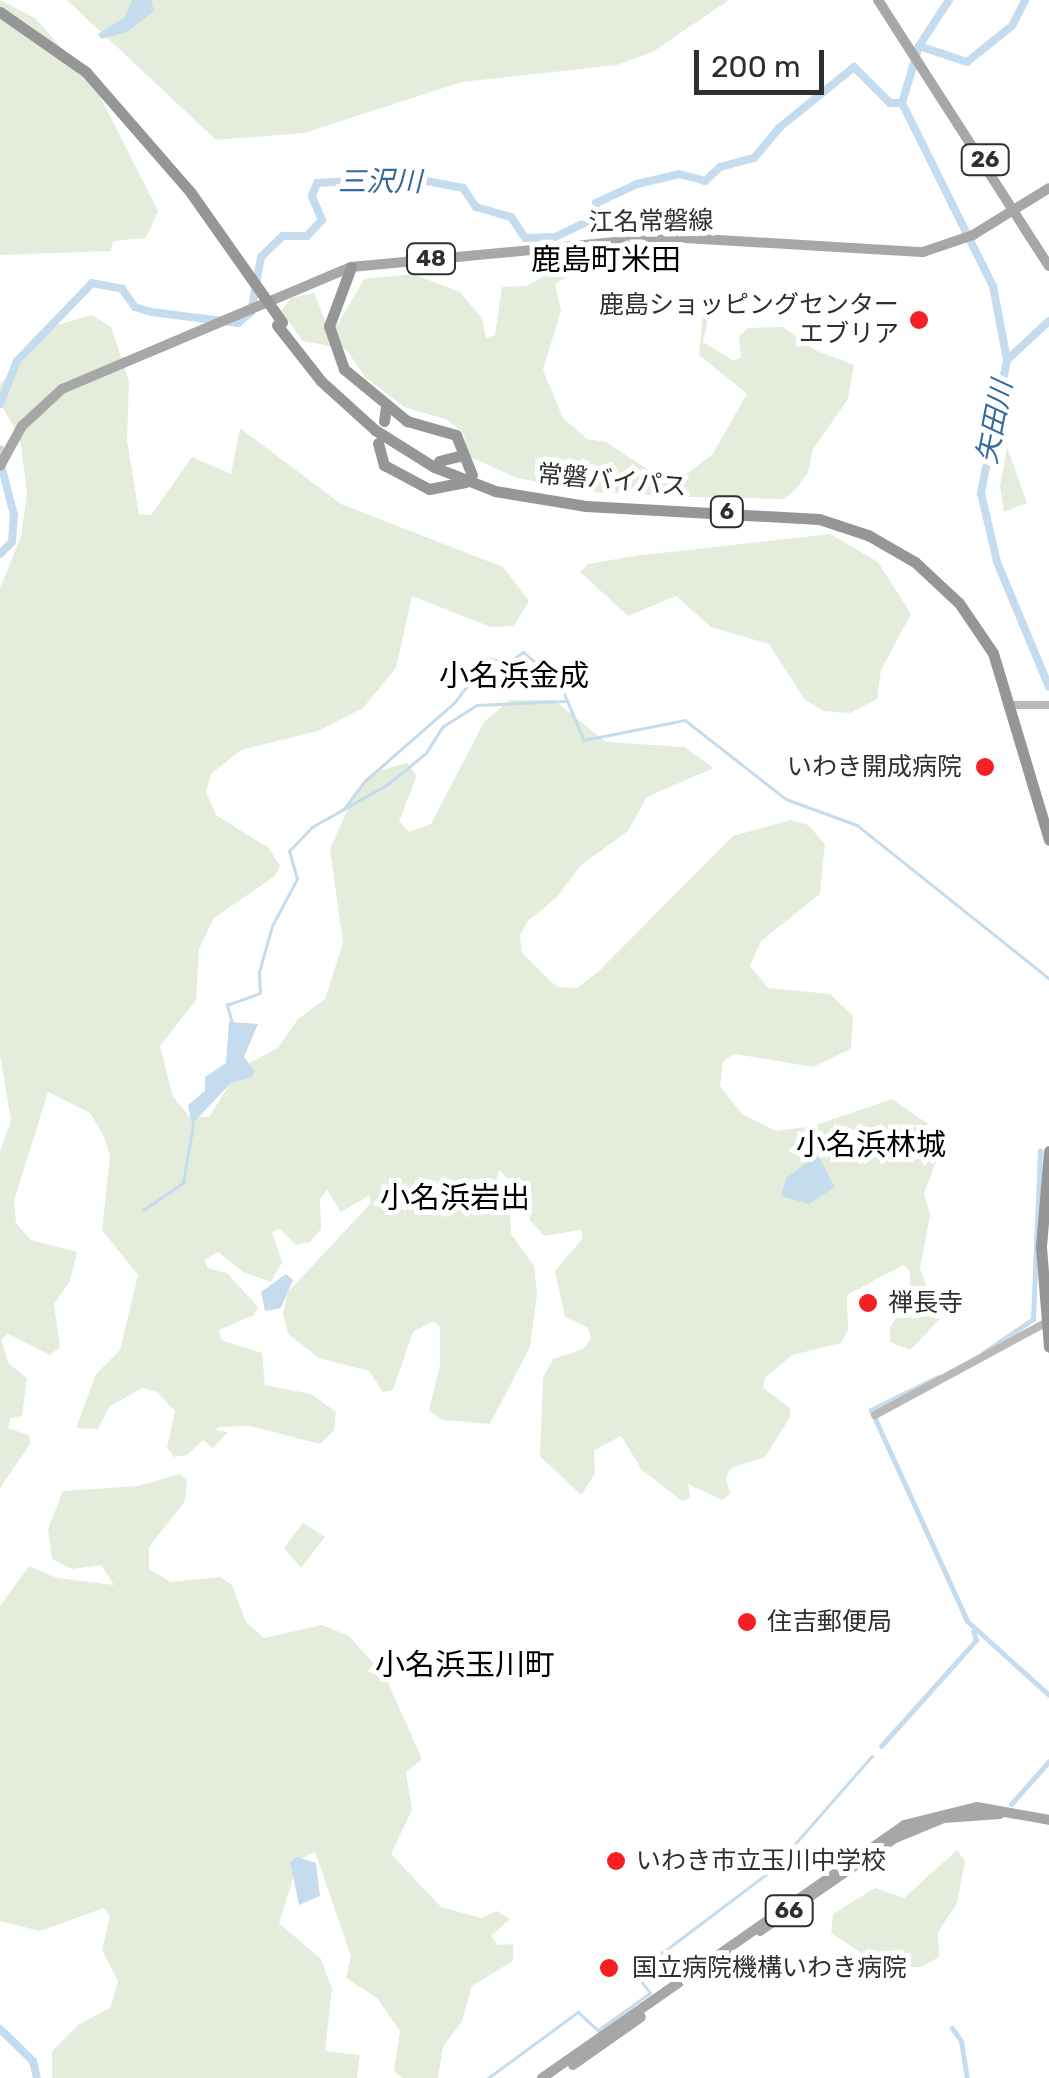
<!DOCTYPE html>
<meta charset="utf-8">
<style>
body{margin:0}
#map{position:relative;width:1049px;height:2078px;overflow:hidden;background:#fff;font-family:Rubik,"Noto Sans JP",sans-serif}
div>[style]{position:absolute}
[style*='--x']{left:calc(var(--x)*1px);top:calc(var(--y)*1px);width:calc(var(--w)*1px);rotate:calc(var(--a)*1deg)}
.green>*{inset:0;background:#e4eddb}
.water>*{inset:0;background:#c5dcef}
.stream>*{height:2.5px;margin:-1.25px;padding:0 1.25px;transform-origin:1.25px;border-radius:1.25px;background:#c5dcef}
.canal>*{height:5px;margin:-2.5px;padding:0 2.5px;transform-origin:2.5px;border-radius:2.5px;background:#c5dcef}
.river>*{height:8px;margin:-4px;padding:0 4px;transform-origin:4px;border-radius:4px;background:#c5dcef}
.secondary>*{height:8px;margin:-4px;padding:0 4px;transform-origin:4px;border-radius:4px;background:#b9b9b9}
.primary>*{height:10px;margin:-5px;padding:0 5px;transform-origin:5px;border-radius:5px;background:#a7a7a7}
.highway>*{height:11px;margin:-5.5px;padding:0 5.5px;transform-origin:5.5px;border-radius:5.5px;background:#969696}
.highway-bridge>*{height:11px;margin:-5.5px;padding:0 5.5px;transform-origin:5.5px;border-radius:5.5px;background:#969696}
.dots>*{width:28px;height:28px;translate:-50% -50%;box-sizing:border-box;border:5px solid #fff;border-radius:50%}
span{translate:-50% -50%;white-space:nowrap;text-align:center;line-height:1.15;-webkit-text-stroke:10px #fff;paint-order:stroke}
.shield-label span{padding:2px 8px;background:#fff;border:2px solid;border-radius:8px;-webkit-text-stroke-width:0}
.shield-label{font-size:22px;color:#2f2f2f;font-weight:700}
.street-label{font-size:25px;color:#2f2f2f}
.poi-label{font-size:25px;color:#2f2f2f}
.right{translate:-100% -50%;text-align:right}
.left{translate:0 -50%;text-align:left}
.water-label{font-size:28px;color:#356b99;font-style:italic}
.quarter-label{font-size:30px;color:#000}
.scale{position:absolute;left:694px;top:50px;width:130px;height:45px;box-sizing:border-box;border:5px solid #2f2f2f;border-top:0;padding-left:12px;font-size:30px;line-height:35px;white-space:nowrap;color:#2f2f2f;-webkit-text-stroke:8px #fff;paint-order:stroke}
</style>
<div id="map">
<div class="green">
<i style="clip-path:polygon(0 0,35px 18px,95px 86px,158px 211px,146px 238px,113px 241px,111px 251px,0 255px)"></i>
<i style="clip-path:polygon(67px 0,729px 0,654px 51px,617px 65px,462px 82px,304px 133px,216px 140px)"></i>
<i style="clip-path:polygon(594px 247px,594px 261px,555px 284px,561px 311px,543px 370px,563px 418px,587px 439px,606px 442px,664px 480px,681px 478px,712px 455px,747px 394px,699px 355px,703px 313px,708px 319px,703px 342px,734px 361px,741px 357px,739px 336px,748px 328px,783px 327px,817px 351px,854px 365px,848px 399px,813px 449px,808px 473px,795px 490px,784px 499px,690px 497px,591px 492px,517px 478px,470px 457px,463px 433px,448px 420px,404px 407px,365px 377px,346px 349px,303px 341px,281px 311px,291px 298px,314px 293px,325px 320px,338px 324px,364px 279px,413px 274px,460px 292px,482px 318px,486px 338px,495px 335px,502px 287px,527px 286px)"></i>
<i style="clip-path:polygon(92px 315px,111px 327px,129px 381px,127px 440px,139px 514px,151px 515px,192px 457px,231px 474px,240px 428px,341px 504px,503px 567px,529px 601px,514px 626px,491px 627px,412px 596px,396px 668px,363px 708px,318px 731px,241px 750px,211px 774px,206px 792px,216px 815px,269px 848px,280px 866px,275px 876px,214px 918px,199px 949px,196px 1000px,160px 1046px,173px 1097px,189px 1116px,209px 1117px,240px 1068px,278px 1048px,298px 1019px,325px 999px,343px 943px,330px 849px,354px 794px,374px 772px,407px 763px,417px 776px,399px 821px,409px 832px,431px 824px,484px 722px,510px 700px,554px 700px,606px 742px,684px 747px,714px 768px,647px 797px,628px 831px,581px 865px,557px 897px,528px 921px,520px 935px,522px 953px,557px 987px,577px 988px,598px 972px,733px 836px,791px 820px,808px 825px,825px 844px,820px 894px,761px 941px,750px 966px,768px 988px,830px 994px,853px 1016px,851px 1049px,813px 1067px,735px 1054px,723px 1061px,720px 1086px,742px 1114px,776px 1131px,813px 1126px,892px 1099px,928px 1124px,923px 1135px,940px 1152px,924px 1193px,930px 1215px,920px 1269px,939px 1320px,910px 1350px,890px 1342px,890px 1328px,910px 1295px,910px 1271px,903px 1265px,847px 1295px,848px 1330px,841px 1343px,792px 1355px,765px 1378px,763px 1388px,790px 1408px,790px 1417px,765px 1457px,731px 1468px,726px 1478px,730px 1494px,722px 1500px,688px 1484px,690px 1498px,682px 1501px,642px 1470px,621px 1436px,594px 1450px,595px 1474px,581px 1495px,540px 1456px,543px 1378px,553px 1359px,583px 1349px,591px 1339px,588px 1328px,565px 1317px,555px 1271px,583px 1238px,581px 1230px,544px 1236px,529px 1219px,531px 1202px,499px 1170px,495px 1186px,510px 1209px,511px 1234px,534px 1266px,537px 1295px,530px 1347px,490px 1424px,442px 1420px,429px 1410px,440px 1365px,440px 1327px,434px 1321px,413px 1332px,393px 1390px,383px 1392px,369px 1371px,319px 1358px,288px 1334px,283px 1313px,288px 1292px,370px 1204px,370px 1195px,341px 1212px,327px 1190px,320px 1199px,321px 1229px,310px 1242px,296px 1245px,280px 1229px,272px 1232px,282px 1262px,271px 1282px,243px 1272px,218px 1252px,204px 1260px,208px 1268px,227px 1273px,258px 1307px,254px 1315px,219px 1330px,221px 1340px,262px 1353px,265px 1385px,311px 1394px,336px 1412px,334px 1430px,320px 1444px,250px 1426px,220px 1427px,214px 1430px,228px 1432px,213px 1448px,203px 1440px,187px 1455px,174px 1457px,167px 1448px,175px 1411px,157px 1392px,142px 1388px,109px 1407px,98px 1429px,76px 1428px,96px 1374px,120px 1350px,138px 1275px,102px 1230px,110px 1156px,103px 1135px,90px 1113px,48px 1092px,14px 1201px,16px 1223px,31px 1240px,77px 1252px,70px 1281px,54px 1304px,60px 1347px,50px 1355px,8px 1334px,1px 1340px,9px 1364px,27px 1378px,22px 1416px,11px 1418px,8px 1428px,28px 1435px,31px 1443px,0 1488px,0 1152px,11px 1120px,0 1056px,0 588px,21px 536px,27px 493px,20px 439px,0 402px,0 384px,57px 325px)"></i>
<i style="clip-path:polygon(1007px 447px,1027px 503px,1004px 512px,1000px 486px)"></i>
<i style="clip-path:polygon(830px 534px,878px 562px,911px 614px,881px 670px,877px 699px,850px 713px,824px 711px,805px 700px,769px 644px,711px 627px,676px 596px,628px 616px,580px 572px,588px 564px,634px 556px)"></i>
<i style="clip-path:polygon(180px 1474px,187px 1480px,185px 1501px,149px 1547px,149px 1569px,171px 1582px,220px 1577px,232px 1585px,246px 1622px,264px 1638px,322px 1625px,349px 1636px,385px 1676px,422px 1759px,406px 1772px,412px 1810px,391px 1854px,441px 1907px,481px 1918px,497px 1911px,510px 1919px,491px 1936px,498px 1945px,513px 1944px,513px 1961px,472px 1986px,462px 2021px,443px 2047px,438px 2078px,403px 2078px,394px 2071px,400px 2031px,377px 1998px,346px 1978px,351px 1956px,315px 1852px,299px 1860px,279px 1923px,321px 1959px,332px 1989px,325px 2051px,360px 2055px,357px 2078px,52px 2078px,52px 2051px,78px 2025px,110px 2008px,118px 1981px,102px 1950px,110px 1916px,104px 1908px,40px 1931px,0 1921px,0 1606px,29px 1566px,57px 1578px,114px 1585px,101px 1565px,72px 1569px,52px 1559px,48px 1529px,63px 1491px,138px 1486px)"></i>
<i style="clip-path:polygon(303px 1523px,325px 1537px,301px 1568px,284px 1548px)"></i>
<i style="clip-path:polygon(957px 1850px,965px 1861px,957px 1903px,938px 1932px,939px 1957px,921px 1967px,883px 1967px,831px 1933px,833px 1914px,875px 1888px,904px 1898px)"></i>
</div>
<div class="water">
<i style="clip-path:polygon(132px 0,151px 0,154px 11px,127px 32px,101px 39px,98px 34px,124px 18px)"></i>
<i style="clip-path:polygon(229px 1022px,258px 1024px,244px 1057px,255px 1071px,251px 1078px,232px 1082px,192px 1124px,188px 1105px,205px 1091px,205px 1077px,226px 1063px)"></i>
<i style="clip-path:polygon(818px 1155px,835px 1187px,809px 1204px,781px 1196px,786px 1178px)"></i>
<i style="clip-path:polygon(286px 1274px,293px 1280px,281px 1308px,265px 1311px,261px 1292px)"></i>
<i style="clip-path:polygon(297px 1857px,316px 1863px,320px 1896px,299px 1905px,290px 1862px)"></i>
</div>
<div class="stream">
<i style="--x:343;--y:810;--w:38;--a:-53"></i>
<i style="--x:366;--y:780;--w:118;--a:-41.2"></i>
<i style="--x:455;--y:702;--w:55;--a:-53.1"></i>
<i style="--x:488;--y:658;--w:21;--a:14"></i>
<i style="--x:508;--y:663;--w:19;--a:-36"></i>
<i style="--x:523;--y:652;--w:48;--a:40"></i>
<i style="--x:560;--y:683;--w:62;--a:67.2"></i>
<i style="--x:584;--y:740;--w:103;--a:-11.2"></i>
<i style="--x:685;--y:720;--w:128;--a:38"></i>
<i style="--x:786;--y:799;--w:76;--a:20.1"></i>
<i style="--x:857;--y:825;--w:246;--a:38.6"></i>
<i style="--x:232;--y:1023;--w:19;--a:-106"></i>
<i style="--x:227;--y:1005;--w:35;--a:-20"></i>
<i style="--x:260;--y:993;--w:21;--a:-93"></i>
<i style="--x:259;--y:972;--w:48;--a:-74.2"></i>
<i style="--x:272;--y:926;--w:53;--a:-62"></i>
<i style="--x:297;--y:879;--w:29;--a:-106"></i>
<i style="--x:289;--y:851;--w:33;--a:-46"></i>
<i style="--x:312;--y:827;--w:87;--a:-29.5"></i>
<i style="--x:388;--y:784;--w:49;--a:-39.2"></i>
<i style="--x:426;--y:753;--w:31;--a:-58"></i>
<i style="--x:442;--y:727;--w:41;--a:-32.2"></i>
<i style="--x:477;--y:705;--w:89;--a:-2.6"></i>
<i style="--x:143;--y:1210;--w:48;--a:-34"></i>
<i style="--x:183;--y:1183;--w:60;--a:-80.4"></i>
<i style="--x:488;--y:2078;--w:112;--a:-36.3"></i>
<i style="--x:578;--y:2012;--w:27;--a:42"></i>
<i style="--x:598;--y:2030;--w:64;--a:-35.4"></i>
<i style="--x:650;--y:1993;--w:16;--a:-128"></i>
<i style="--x:640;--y:1980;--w:34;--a:-37"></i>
<i style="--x:667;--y:1960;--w:9;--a:-126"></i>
<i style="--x:662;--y:1953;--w:139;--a:-37.1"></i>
<i style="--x:773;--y:1869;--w:150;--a:-48.8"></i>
</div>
<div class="canal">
<i style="--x:983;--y:1353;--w:60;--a:-34.2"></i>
<i style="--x:1033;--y:1319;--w:169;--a:-87.6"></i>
<i style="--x:938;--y:1377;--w:75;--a:153.8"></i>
<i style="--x:871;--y:1410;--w:232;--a:65.5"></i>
<i style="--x:967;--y:1621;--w:110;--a:42.1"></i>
<i style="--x:881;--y:1746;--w:142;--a:-48.1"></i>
<i style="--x:976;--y:1640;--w:9;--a:-108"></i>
<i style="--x:1011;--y:1804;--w:57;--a:-48.5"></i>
<i style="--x:952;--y:2028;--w:16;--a:55"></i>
<i style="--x:961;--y:2041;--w:37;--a:81"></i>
</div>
<div class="river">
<i style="--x:949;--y:0;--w:55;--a:123.1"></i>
<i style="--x:919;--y:46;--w:59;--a:106.6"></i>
<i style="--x:902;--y:103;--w:204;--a:63.6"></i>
<i style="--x:993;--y:286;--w:75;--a:79.3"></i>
<i style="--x:1007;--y:360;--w:136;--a:101.1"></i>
<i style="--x:981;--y:493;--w:71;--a:76.9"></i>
<i style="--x:997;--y:562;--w:135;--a:67.4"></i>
<i style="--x:919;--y:46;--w:51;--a:18.4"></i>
<i style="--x:967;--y:62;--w:58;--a:-38.7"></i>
<i style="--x:1012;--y:26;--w:29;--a:-63"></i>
<i style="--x:1007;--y:360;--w:57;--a:-42.9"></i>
<i style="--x:0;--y:404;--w:46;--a:-68.4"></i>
<i style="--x:17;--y:361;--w:108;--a:-46.1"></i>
<i style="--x:92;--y:283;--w:31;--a:11"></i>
<i style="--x:122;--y:289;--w:22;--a:54"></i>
<i style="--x:135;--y:307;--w:17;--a:17"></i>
<i style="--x:151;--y:312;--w:88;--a:7.2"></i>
<i style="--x:238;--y:323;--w:17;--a:-40"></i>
<i style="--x:251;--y:312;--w:56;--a:-79.7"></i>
<i style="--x:261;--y:257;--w:30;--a:-44"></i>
<i style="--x:283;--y:236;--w:24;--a:0"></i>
<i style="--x:307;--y:236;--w:22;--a:-47"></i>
<i style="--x:322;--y:220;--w:26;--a:-113"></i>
<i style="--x:312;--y:196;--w:14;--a:-69"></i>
<i style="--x:317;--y:183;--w:94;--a:-3"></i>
<i style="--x:411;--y:178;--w:53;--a:10.9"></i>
<i style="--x:463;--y:188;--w:23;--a:56"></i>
<i style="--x:476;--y:207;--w:36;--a:16"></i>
<i style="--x:511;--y:217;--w:25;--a:56"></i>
<i style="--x:525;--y:238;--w:30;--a:-2"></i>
<i style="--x:555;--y:237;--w:44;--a:-25.4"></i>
<i style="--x:595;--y:218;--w:15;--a:-86"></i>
<i style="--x:596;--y:203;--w:45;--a:-24.9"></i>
<i style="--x:637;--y:184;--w:43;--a:-13.4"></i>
<i style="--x:679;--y:174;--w:27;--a:15"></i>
<i style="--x:705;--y:181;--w:21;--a:-43"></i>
<i style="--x:720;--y:167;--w:35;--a:-15"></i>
<i style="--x:754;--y:158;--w:39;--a:-50"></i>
<i style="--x:779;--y:128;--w:97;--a:-39.1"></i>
<i style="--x:854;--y:67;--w:51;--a:45"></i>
<i style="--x:890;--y:103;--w:12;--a:0"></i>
<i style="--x:0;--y:449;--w:5;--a:90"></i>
<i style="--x:0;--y:554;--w:17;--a:-45"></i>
<i style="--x:12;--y:542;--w:27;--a:-86"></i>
<i style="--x:14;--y:515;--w:56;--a:-104.5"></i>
<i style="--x:0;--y:2029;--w:46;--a:44.1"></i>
<i style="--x:33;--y:2061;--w:17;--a:77"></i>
</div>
<div class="secondary">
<i style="--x:1012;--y:705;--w:37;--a:0"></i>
<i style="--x:875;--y:1415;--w:196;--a:-28.4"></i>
</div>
<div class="primary">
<i style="--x:878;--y:0;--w:316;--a:57.3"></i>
<i style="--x:0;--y:466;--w:46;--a:-61.2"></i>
<i style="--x:22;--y:426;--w:54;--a:-42.8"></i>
<i style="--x:62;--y:389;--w:314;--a:-22.9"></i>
<i style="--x:351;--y:267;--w:318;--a:-5.4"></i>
<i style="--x:668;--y:237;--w:255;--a:3.4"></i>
<i style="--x:923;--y:252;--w:53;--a:-18.8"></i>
<i style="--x:973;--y:235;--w:89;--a:-31.7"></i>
<i style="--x:760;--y:1931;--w:164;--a:-34.6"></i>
<i style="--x:895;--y:1838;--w:53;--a:-22.2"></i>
<i style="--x:944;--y:1818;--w:56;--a:-4.1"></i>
<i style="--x:573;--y:2065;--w:83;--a:-35.2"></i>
<i style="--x:542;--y:2078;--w:442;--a:-34.9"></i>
<i style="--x:904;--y:1825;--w:75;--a:-13.9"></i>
<i style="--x:977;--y:1807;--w:73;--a:10.2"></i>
</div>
<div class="highway">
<i style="--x:0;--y:12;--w:105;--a:34.9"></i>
<i style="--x:86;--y:72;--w:160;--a:49"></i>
<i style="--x:351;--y:267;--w:63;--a:110.4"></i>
<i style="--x:329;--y:326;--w:46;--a:70.8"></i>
<i style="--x:344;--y:369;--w:82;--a:39.5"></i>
<i style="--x:407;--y:421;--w:51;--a:15.9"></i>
<i style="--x:456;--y:435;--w:43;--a:68.2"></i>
<i style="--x:277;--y:325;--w:71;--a:51.8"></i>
<i style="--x:321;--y:381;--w:73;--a:42.2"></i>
<i style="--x:375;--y:430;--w:70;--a:32.1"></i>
<i style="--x:434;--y:467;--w:66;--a:21.5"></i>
<i style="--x:495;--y:491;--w:92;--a:9.4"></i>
<i style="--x:586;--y:506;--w:233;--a:3.2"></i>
<i style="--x:819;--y:519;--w:52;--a:18.1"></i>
<i style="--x:868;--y:535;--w:54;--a:29.9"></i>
<i style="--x:915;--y:562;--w:60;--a:43"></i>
<i style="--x:959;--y:603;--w:60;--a:55.8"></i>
<i style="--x:993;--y:653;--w:195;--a:73.3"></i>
<i style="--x:384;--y:421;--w:15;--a:-82"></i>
<i style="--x:378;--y:443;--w:23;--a:75"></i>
<i style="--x:384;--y:465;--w:51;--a:28.1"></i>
<i style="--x:429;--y:489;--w:38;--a:-11"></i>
<i style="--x:439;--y:461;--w:21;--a:-14"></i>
<i style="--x:1049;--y:1151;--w:96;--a:94.8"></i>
<i style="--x:1041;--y:1247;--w:100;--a:85.4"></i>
</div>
<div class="highway-bridge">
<i style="--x:191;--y:193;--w:158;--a:54.8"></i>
</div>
<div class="dots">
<i style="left:919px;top:320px;background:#f62022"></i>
<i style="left:985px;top:767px;background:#f62022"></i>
<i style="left:868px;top:1303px;background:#f62022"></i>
<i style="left:747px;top:1622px;background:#f62022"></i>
<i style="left:616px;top:1861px;background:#f62022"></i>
<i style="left:609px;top:1968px;background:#f62022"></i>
</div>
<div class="shield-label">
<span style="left:985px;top:160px">26</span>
<span style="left:431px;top:259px">48</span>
<span style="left:727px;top:512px">6</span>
<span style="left:789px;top:1911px">66</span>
</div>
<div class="street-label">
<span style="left:651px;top:222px;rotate:-1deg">江名常磐線</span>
<span style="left:612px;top:481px;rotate:5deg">常磐バイパス</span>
</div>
<div class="poi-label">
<span class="right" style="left:899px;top:320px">鹿島ショッピングセンター<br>エブリア</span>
<span class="right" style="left:962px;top:767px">いわき開成病院</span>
<span class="left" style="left:888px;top:1303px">禅長寺</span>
<span class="left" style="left:767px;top:1622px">住吉郵便局</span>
<span class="left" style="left:636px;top:1861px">いわき市立玉川中学校</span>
<span class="left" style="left:632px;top:1968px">国立病院機構いわき病院</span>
</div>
<div class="water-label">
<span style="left:380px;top:182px">三沢川</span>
<span style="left:995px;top:422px;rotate:-79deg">矢田川</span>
</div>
<div class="quarter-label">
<span style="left:606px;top:260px">鹿島町米田</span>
<span style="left:514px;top:676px">小名浜金成</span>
<span style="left:871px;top:1145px">小名浜林城</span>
<span style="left:455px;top:1198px">小名浜岩出</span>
<span style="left:465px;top:1665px">小名浜玉川町</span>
</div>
<div class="scale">200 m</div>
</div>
